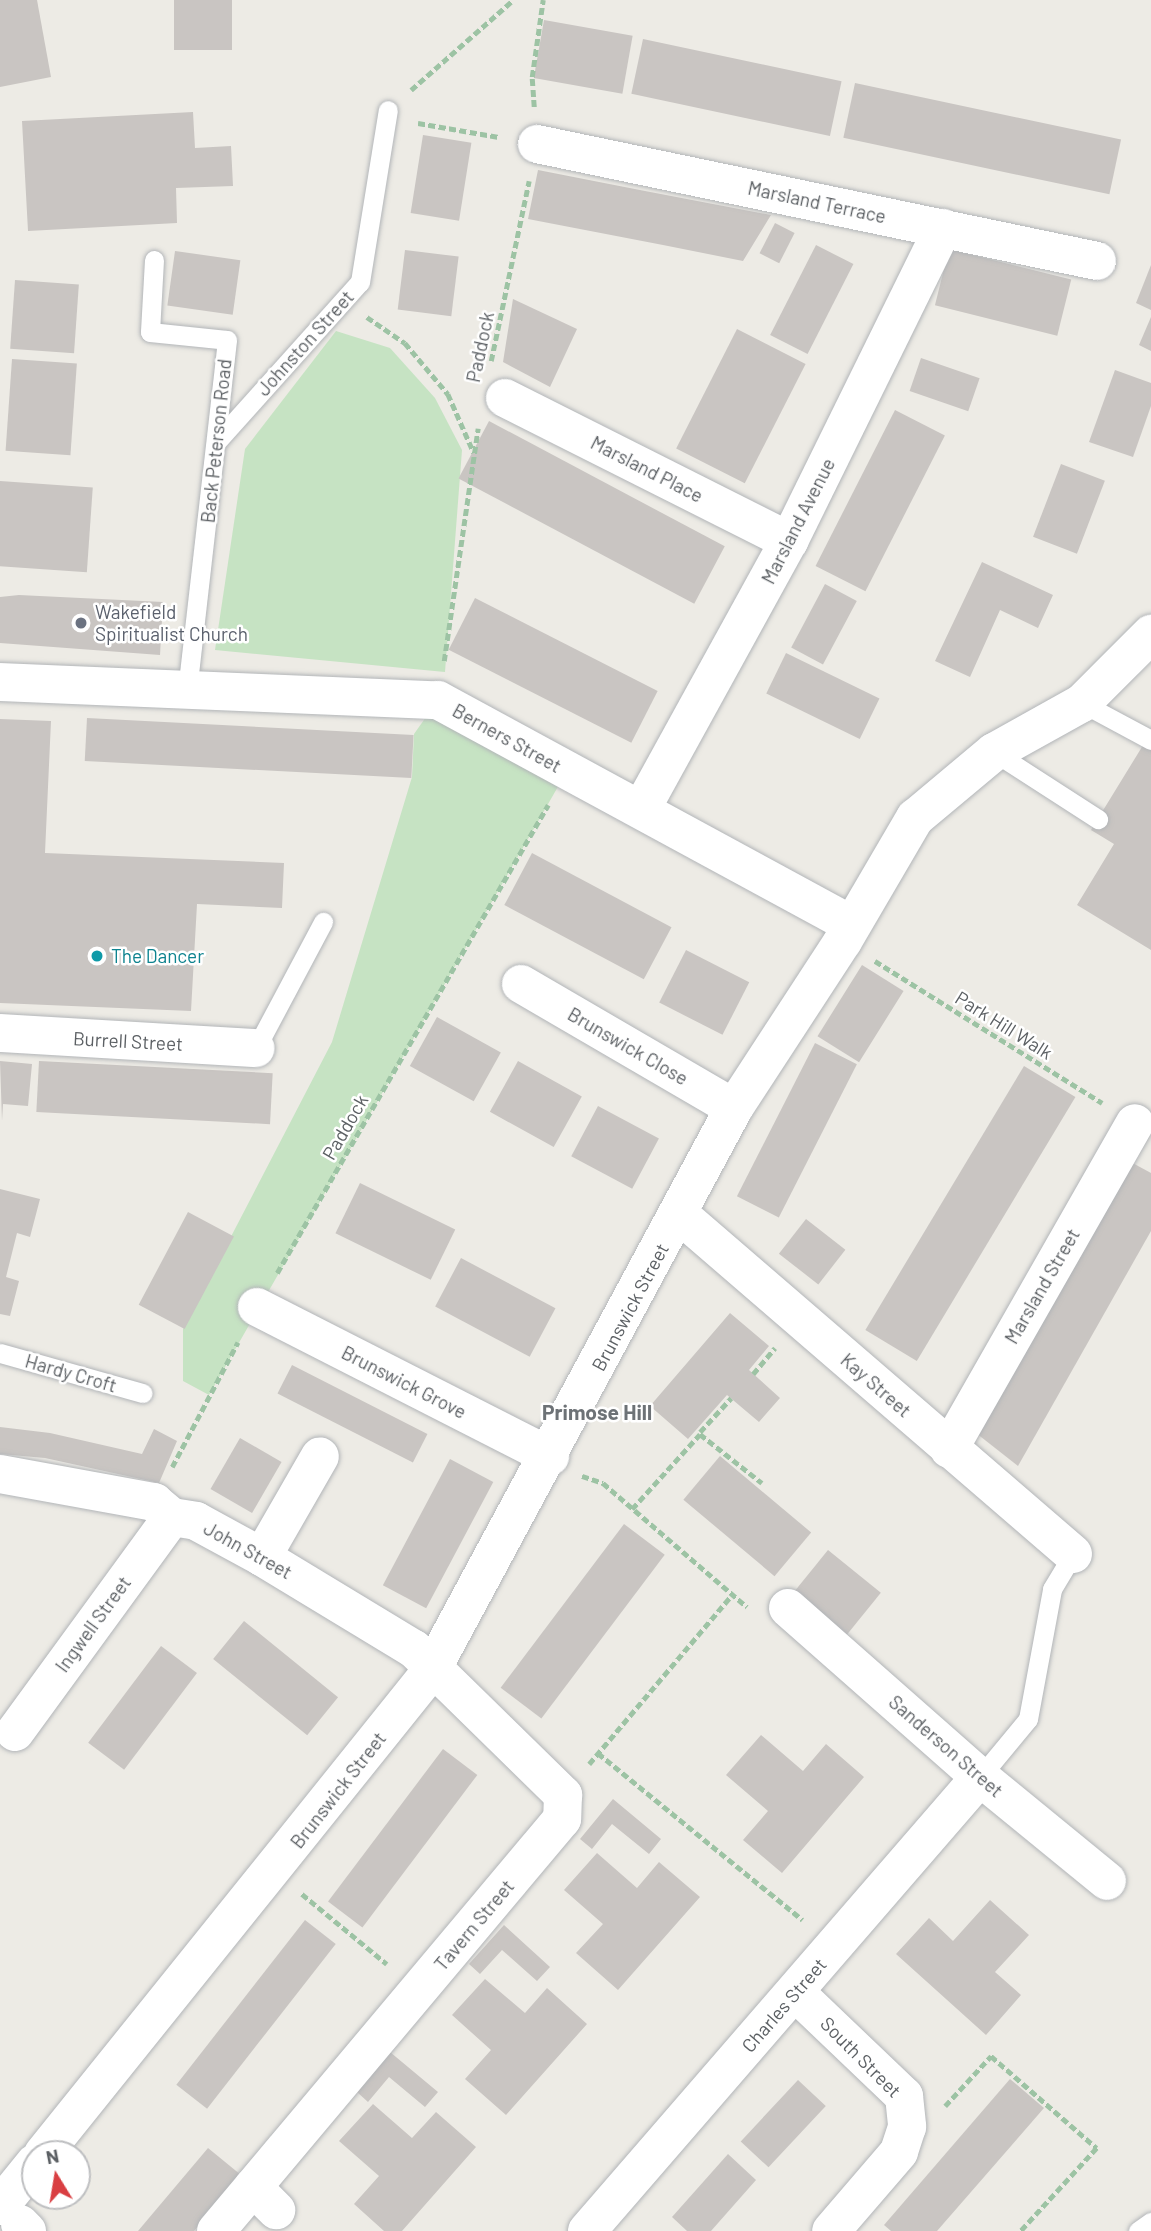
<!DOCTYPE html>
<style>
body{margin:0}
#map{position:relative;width:1151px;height:2231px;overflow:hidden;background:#edebe5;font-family:Barlow,sans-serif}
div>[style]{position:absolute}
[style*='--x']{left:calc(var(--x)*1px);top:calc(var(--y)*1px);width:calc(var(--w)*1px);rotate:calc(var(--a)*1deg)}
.green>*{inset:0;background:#c6e3c3}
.building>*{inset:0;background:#c9c5c2;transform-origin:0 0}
.path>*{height:4.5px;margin-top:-2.25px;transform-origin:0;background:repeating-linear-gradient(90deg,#9dc3a4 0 7px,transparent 0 10.5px)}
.roads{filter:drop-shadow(0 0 2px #b2b5b8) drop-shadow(0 0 2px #b2b5b8)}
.lane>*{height:19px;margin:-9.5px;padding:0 9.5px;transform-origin:9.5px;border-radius:9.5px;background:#fff}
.street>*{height:38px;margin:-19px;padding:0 19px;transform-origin:19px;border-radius:19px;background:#fff}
.secondary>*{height:38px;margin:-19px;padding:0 19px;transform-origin:19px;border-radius:19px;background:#fff}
.dots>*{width:19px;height:19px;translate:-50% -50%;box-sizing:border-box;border:4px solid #fff;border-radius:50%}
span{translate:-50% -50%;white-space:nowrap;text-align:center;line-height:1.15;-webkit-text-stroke:5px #fff;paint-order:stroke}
.street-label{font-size:19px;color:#5c6064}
.worship-label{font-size:19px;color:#5b616d}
.left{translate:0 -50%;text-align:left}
.culture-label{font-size:19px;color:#0d838f}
.neighbourhood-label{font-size:21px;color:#6d7276;font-weight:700}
.north{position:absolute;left:21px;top:2140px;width:70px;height:70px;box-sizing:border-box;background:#fff;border:2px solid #bebfc1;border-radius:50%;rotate:349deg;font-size:19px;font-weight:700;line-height:28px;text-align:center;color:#5c6064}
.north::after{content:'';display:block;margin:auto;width:24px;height:32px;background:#d93f42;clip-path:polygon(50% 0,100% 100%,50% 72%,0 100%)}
</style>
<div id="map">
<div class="green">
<i style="clip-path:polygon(336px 331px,390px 348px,435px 398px,462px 450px,445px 672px,215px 650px,245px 449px)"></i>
<i style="clip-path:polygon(438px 700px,567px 771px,209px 1395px,183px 1381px,183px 1329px,332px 1042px,412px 777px,414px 734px)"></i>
</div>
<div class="building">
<i style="clip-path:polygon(0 0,37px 0,51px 77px,0 87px)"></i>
<i style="left:174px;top:0;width:58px;height:50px"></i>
<i style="left:544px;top:20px;width:90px;height:59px;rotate:10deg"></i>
<i style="left:643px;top:39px;width:203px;height:56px;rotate:12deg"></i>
<i style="left:855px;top:83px;width:272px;height:56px;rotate:12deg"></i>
<i style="clip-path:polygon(193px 112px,195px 148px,231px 146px,233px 186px,176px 188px,177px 223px,28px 231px,22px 121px)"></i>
<i style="left:423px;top:135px;width:49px;height:79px;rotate:9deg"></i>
<i style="clip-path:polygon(538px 170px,645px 191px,771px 215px,743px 261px,663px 245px,528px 219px)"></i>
<i style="left:775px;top:223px;width:22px;height:34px;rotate:27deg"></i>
<i style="left:816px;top:245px;width:42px;height:101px;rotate:27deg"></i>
<i style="left:949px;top:249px;width:126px;height:58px;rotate:14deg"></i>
<i style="left:405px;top:250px;width:54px;height:60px;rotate:7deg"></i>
<i style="left:175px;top:251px;width:66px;height:55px;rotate:8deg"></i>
<i style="clip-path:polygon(1151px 265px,1151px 310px,1136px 303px)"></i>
<i style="left:15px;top:280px;width:64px;height:69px;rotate:4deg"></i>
<i style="clip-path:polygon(513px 299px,577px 329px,550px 387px,503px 362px)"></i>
<i style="clip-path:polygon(1151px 317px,1151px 351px,1139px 345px)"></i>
<i style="left:737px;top:329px;width:77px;height:134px;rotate:27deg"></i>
<i style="left:921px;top:358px;width:62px;height:35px;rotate:19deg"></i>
<i style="left:12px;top:359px;width:65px;height:92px;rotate:4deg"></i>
<i style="clip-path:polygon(1115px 370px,1151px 383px,1151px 406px,1133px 457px,1089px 442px)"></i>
<i style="left:895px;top:410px;width:56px;height:175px;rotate:27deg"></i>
<i style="left:489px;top:421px;width:267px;height:65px;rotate:28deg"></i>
<i style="left:1061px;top:464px;width:47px;height:78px;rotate:21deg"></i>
<i style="left:0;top:481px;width:93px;height:85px;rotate:4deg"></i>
<i style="clip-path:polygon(982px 562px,1053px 595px,1038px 628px,1000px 610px,970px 677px,935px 661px)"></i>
<i style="left:825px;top:584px;width:36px;height:72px;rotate:28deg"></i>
<i style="clip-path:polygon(19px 595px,163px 602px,160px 655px,0 643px,0 597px)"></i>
<i style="left:475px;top:598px;width:205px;height:58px;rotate:27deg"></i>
<i style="left:786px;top:653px;width:104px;height:45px;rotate:26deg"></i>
<i style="left:87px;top:718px;width:327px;height:43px;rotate:3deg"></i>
<i style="clip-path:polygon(0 719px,51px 721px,45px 853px,284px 863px,282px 908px,197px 904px,191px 1011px,0 1003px)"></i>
<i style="clip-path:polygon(1145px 742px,1151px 746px,1151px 950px,1077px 905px,1114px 844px,1091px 830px)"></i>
<i style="left:532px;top:853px;width:158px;height:59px;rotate:28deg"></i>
<i style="left:686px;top:950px;width:71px;height:59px;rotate:27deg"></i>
<i style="left:862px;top:965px;width:49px;height:84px;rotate:32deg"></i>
<i style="left:437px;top:1017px;width:73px;height:56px;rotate:29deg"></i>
<i style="left:815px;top:1043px;width:47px;height:172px;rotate:27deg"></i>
<i style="clip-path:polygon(0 1061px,32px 1064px,28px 1106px,3px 1104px,2px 1121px)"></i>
<i style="left:39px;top:1061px;width:234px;height:51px;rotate:3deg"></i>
<i style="left:518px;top:1061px;width:73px;height:58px;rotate:29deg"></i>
<i style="left:1024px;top:1066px;width:60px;height:308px;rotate:31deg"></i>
<i style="left:598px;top:1106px;width:69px;height:57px;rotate:28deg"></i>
<i style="clip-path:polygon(1127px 1160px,1151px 1173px,1151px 1231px,1018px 1466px,976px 1433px)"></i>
<i style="left:360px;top:1183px;width:106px;height:56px;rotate:26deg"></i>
<i style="clip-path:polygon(0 1189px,40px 1199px,30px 1237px,17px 1233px,6px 1277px,19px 1281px,10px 1316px,0 1314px)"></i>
<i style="left:188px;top:1212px;width:52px;height:105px;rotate:28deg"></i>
<i style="left:806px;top:1219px;width:50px;height:44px;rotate:38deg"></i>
<i style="left:461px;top:1258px;width:107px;height:55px;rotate:28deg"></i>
<i style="clip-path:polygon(730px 1313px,769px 1346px,749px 1370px,780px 1398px,759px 1422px,727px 1395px,688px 1439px,650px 1406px)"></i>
<i style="left:292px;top:1365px;width:152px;height:32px;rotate:27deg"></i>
<i style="clip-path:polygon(0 1427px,50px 1433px,142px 1454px,154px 1429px,177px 1441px,159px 1483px,45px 1458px,0 1454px)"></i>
<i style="left:240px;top:1438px;width:48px;height:59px;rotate:30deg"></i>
<i style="left:720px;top:1456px;width:119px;height:57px;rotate:40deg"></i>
<i style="left:450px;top:1459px;width:49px;height:143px;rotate:28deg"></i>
<i style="left:624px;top:1524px;width:51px;height:205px;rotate:37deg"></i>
<i style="left:828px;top:1550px;width:68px;height:55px;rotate:39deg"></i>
<i style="left:244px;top:1621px;width:121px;height:49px;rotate:39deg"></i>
<i style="left:161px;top:1646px;width:45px;height:121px;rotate:37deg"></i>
<i style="clip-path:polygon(761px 1735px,803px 1771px,826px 1744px,864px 1777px,782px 1873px,743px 1840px,768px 1811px,726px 1775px)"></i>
<i style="left:443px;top:1749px;width:43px;height:191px;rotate:37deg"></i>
<i style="clip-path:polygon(613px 1799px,661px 1839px,649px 1854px,612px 1824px,592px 1849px,580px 1839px)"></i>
<i style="clip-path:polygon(597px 1853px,637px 1888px,659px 1862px,700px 1897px,618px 1990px,576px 1953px,603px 1924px,564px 1890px)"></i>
<i style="clip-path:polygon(990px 1900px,1029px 1935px,995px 1972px,1021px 1995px,986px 2035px,896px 1954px,929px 1918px,953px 1941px)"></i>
<i style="left:305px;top:1920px;width:39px;height:209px;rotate:38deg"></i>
<i style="clip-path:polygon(504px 1925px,550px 1967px,537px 1981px,502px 1950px,480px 1974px,469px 1964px)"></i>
<i style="clip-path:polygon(485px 1979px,525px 2013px,547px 1988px,587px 2024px,506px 2115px,465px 2079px,491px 2050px,452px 2015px)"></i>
<i style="clip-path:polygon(390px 2052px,438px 2092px,425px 2107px,389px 2077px,368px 2102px,357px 2092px)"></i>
<i style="clip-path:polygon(1010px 2079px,1044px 2108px,937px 2231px,891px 2231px,884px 2225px)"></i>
<i style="left:798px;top:2080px;width:38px;height:84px;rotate:43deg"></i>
<i style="clip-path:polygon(373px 2104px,412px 2138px,436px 2112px,476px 2147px,402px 2231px,384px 2231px,354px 2204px,379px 2176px,339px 2141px)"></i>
<i style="clip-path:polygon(208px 2148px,241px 2175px,194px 2231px,138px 2231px)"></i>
<i style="clip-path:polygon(728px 2154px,756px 2180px,711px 2231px,687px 2231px,672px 2217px)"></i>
</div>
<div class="path">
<i style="--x:411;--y:90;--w:136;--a:-41.4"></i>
<i style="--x:534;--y:107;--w:30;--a:-94"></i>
<i style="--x:532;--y:77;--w:78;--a:-81.9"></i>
<i style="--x:418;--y:123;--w:82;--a:9.8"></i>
<i style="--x:367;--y:317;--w:46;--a:34.4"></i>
<i style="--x:405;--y:343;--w:67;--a:49.9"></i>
<i style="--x:448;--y:394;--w:64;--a:66.2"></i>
<i style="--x:491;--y:361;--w:184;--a:-78.1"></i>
<i style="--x:444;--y:661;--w:235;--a:-81.7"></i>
<i style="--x:875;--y:961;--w:268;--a:32"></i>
<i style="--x:277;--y:1273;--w:541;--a:-59.93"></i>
<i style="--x:753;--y:1374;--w:34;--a:-50"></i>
<i style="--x:700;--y:1432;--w:46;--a:-47.6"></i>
<i style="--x:172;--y:1467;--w:141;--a:-62.2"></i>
<i style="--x:582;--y:1476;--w:22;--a:18"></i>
<i style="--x:603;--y:1483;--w:190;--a:40.7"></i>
<i style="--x:632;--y:1509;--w:101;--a:-47.8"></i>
<i style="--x:700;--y:1434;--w:79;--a:38.3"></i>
<i style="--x:598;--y:1753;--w:264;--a:39.2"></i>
<i style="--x:589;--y:1764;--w:220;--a:-49.8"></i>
<i style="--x:302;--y:1894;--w:110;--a:39.5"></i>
<i style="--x:945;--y:2106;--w:68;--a:-47.4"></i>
<i style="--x:991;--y:2056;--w:140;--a:41"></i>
<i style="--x:1097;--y:2148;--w:113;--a:132.5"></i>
</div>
<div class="roads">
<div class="lane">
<i style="--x:154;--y:260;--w:72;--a:93.2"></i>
<i style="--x:150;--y:332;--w:77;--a:5.9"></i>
<i style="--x:227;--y:340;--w:352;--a:96.5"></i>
<i style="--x:218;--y:440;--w:212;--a:-48.1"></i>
<i style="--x:360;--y:282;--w:174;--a:-80.8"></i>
<i style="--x:1082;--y:703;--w:78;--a:28.2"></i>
<i style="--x:994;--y:752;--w:124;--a:32.8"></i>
<i style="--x:256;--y:1048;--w:143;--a:-62"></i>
<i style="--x:0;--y:1353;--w:148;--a:15.7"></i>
<i style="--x:980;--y:1777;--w:75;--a:-50.4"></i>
<i style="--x:1028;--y:1719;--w:132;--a:-79.5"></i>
<i style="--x:1052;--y:1589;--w:41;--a:-59"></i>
<i style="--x:1138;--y:2231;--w:16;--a:-35"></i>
</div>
<div class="street">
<i style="--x:537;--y:144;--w:572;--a:11.8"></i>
<i style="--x:505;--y:398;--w:318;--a:26.7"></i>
<i style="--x:0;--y:682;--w:438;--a:2.4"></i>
<i style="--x:438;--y:700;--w:470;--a:28.5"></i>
<i style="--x:642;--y:808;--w:305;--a:-61.2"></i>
<i style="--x:789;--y:541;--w:349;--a:-63.8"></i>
<i style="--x:521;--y:984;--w:246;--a:30.2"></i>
<i style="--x:0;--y:1033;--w:256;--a:3.4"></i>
<i style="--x:680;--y:1215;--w:519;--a:40.78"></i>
<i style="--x:257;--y:1307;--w:329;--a:27"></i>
<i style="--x:949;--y:1449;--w:375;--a:-60.3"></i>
<i style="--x:0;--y:1474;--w:157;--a:10.3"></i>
<i style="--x:154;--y:1502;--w:23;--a:40"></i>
<i style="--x:172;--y:1517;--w:24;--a:9"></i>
<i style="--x:196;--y:1521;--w:75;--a:28.6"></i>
<i style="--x:262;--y:1557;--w:178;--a:31.2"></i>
<i style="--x:414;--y:1649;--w:209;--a:44.4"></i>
<i style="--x:563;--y:1795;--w:24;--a:92"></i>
<i style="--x:562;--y:1819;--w:538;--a:130.02"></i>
<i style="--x:262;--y:1557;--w:116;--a:-60.1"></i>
<i style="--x:788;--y:1608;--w:256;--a:41.4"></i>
<i style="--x:980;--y:1777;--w:164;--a:39.3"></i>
<i style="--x:15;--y:1732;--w:266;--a:-53.9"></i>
<i style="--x:795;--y:1992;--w:151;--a:43.7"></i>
<i style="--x:904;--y:2096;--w:31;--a:84"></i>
<i style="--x:907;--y:2127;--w:26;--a:108"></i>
<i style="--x:899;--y:2152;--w:104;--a:130.7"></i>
<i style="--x:253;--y:2187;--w:33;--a:45"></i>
<i style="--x:20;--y:2224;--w:10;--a:45"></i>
<i style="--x:587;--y:2231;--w:600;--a:-49.12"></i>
</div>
<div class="secondary">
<i style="--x:43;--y:2154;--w:620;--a:-51.22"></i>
<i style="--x:431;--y:1671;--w:639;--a:-61.71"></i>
<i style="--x:734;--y:1108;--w:199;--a:-56.9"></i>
<i style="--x:843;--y:941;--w:143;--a:-59.7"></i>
<i style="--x:915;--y:818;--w:103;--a:-39.9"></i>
<i style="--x:994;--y:752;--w:101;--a:-29.1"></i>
<i style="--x:1082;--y:703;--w:98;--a:-45"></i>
<i style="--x:0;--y:2206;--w:55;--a:-50.9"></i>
</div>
</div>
<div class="dots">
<i style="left:81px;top:623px;background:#6b7280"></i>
<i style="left:97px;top:956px;background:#0f9aa8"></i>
</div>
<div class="street-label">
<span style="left:817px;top:202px;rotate:12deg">Marsland Terrace</span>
<span style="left:305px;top:343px;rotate:-48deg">Johnston Street</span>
<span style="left:480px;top:347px;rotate:-78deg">Paddock</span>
<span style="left:216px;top:441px;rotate:-84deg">Back Peterson Road</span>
<span style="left:647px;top:469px;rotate:27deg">Marsland Place</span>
<span style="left:798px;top:521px;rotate:-63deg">Marsland Avenue</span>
<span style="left:507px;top:738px;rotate:29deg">Berners Street</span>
<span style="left:1004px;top:1025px;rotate:32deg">Park Hill Walk</span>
<span style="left:128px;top:1041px;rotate:3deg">Burrell Street</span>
<span style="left:628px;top:1046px;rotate:30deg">Brunswick Close</span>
<span style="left:345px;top:1127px;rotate:-60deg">Paddock</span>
<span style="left:1042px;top:1286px;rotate:-60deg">Marsland Street</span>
<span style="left:630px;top:1307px;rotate:-62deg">Brunswick Street</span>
<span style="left:71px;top:1373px;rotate:16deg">Hardy Croft</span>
<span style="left:404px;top:1382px;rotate:27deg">Brunswick Grove</span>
<span style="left:876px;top:1385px;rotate:41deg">Kay Street</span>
<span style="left:248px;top:1550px;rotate:29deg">John Street</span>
<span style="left:93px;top:1624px;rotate:-54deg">Ingwell Street</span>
<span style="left:946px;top:1746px;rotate:41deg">Sanderson Street</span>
<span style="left:338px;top:1790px;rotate:-52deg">Brunswick Street</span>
<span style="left:474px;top:1925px;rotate:-50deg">Tavern Street</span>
<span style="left:784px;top:2005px;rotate:-49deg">Charles Street</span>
<span style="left:861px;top:2057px;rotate:45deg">South Street</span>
</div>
<div class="worship-label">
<span class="left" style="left:95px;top:623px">Wakefield<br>Spiritualist Church</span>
</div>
<div class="culture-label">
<span class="left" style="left:111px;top:956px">The Dancer</span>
</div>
<div class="neighbourhood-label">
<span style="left:597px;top:1412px">Primose Hill</span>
</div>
<div class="north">N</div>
</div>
